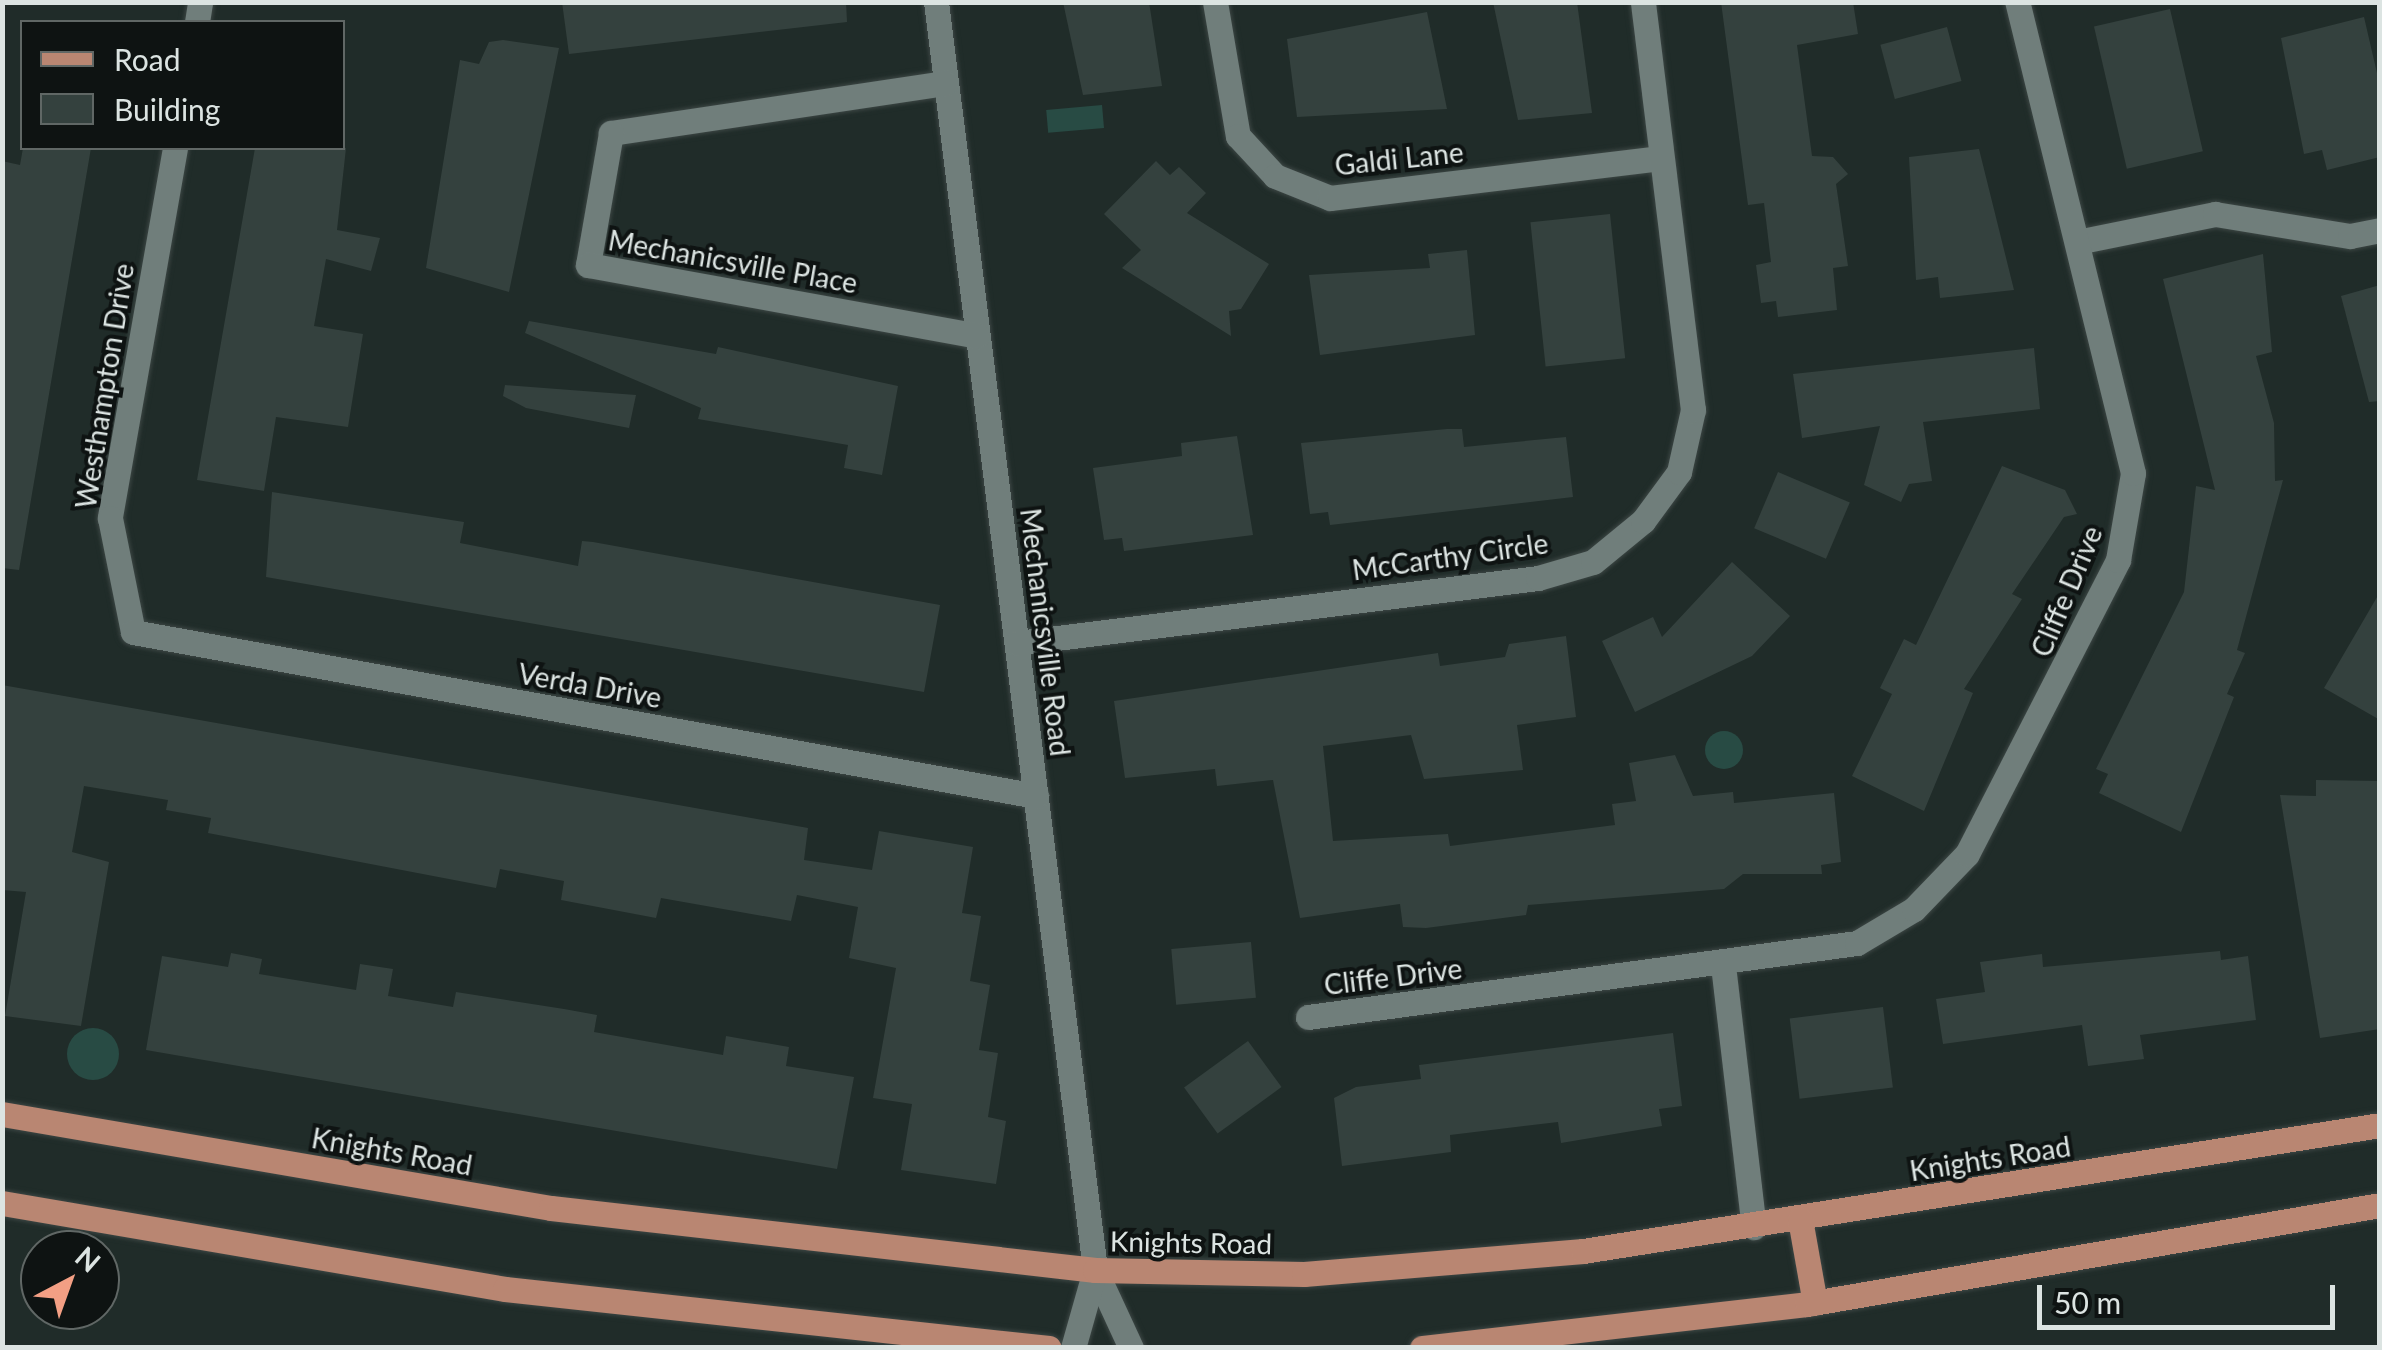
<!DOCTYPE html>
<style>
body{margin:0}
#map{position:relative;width:2382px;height:1350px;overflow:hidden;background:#202c29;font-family:Lato,sans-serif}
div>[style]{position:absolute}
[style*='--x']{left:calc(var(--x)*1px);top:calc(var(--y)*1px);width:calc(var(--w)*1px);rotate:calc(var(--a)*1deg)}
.water>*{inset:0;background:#284b44;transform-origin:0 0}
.round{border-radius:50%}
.building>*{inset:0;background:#34413e;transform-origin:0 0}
.roads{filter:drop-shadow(0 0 2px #3c4644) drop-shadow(0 0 2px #3c4644)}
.street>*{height:25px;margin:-12.5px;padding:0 12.5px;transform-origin:12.5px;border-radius:12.5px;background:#707e7b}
.primary>*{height:25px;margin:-12.5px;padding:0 12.5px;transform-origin:12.5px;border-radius:12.5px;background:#b98672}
span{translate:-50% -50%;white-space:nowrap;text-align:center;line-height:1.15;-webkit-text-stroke:8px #0e1312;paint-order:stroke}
.street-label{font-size:28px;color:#dce4e2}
.frame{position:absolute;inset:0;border:5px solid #dce4e2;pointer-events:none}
.legend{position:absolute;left:20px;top:20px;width:325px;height:130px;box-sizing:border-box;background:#0e1312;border:2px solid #606765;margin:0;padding:12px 18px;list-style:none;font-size:30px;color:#dce4e2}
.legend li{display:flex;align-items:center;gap:20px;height:50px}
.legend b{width:50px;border:2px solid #606765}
.north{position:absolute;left:20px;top:1230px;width:100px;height:100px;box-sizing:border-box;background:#0e1312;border:2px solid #606765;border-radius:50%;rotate:41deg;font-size:28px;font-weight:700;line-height:40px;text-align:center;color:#dce4e2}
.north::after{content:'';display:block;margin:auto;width:35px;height:45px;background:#f39f84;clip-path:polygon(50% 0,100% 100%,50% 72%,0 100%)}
.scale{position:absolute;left:2037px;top:1285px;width:298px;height:45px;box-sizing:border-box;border:5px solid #dce4e2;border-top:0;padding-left:12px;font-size:30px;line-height:35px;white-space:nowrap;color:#dce4e2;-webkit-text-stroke:8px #0e1312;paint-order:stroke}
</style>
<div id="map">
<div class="water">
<i style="left:1102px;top:105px;width:23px;height:56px;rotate:85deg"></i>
<i class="round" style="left:1705px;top:731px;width:38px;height:38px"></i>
<i class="round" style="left:67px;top:1028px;width:52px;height:52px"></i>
</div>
<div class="building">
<i style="clip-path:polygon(562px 2px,846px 2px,847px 22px,569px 54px)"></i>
<i style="clip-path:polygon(1063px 2px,1149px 2px,1162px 86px,1083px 95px)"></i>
<i style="clip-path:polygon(1493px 2px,1577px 2px,1592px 113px,1518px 120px)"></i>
<i style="clip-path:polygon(1721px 2px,1853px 2px,1858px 34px,1797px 45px,1812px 156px,1833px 157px,1848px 174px,1836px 184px,1848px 266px,1833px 268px,1837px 310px,1778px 317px,1776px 301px,1761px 303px,1756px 265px,1771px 262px,1764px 203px,1748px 205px)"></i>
<i style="left:2170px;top:9px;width:146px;height:78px;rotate:77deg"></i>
<i style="clip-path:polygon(1427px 12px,1447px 109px,1297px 117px,1287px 39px)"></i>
<i style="clip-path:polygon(2364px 17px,2380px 86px,2380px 157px,2327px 170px,2322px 150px,2304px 154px,2281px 38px)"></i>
<i style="left:1947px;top:27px;width:56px;height:69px;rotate:75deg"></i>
<i style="clip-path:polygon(503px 40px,559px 48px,509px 292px,426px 268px,460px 60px,479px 64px,489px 42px)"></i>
<i style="clip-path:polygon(23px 148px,91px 148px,19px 570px,2px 568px,2px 161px,20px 165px)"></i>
<i style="clip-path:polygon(255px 148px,346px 148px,337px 230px,380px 238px,371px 271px,326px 259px,314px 326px,363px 334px,348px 427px,276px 417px,264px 491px,197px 480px)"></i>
<i style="clip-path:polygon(1979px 149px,2014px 290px,1940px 298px,1938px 277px,1916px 280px,1909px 157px)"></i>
<i style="clip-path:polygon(1156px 161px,1170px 175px,1179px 167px,1206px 193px,1187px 213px,1269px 264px,1241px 309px,1229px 311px,1231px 336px,1122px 268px,1141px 250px,1104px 214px)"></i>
<i style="left:1610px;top:214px;width:145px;height:80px;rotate:84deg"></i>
<i style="clip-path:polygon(1467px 250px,1475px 335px,1320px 355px,1309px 275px,1430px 268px,1428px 254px)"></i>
<i style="clip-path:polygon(2263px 254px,2272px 352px,2256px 356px,2274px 423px,2275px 481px,2283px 480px,2237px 650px,2245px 653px,2227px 694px,2234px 697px,2181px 832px,2099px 793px,2108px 774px,2096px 769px,2184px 592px,2196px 486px,2215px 490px,2163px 279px)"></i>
<i style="clip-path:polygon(2380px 285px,2380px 401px,2369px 402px,2341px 296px)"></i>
<i style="clip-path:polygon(529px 321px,716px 354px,718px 347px,898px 386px,882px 475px,844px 468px,848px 445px,698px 419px,701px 408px,525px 333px)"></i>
<i style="clip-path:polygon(2034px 348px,2040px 409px,1923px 422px,1932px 481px,1909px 484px,1901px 502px,1864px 485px,1880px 426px,1802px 438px,1793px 374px)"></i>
<i style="clip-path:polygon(505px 385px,636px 395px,629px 428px,526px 408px,503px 396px)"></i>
<i style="clip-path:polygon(1447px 429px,1462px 429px,1464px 447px,1566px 437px,1573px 497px,1330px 525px,1328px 512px,1310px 514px,1301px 443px)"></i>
<i style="clip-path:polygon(1237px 436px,1253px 535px,1124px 551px,1122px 538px,1104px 540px,1093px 468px,1182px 456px,1181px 443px)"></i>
<i style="clip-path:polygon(2002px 466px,2065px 490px,2077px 514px,2064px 517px,2012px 594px,2022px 599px,1964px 689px,1973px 693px,1924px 811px,1852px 776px,1892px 694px,1880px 688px,1904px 639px,1916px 645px)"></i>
<i style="left:1778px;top:472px;width:78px;height:61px;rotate:23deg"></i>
<i style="clip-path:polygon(272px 492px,464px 522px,460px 543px,578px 566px,582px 541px,593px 542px,940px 605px,924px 692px,266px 577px)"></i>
<i style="clip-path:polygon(1732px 562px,1790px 616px,1752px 656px,1635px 712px,1602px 641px,1653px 617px,1662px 637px)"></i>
<i style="clip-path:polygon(2380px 592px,2380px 720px,2324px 688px)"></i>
<i style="clip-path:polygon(1566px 636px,1576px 717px,1517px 725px,1523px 770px,1424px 779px,1411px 735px,1323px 746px,1333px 841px,1448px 834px,1450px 846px,1615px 825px,1612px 804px,1636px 801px,1629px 763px,1675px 755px,1693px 796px,1733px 792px,1734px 803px,1834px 793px,1841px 862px,1821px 865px,1822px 874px,1743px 874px,1724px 889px,1528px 905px,1526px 915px,1426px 928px,1403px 927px,1400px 904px,1300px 918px,1273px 780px,1217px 786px,1215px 769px,1125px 778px,1114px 701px,1438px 653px,1440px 666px,1505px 657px,1509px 644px)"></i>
<i style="clip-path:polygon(2px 685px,808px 828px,804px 860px,872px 870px,879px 831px,973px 847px,962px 913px,981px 916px,970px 981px,990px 985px,979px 1050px,998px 1053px,988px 1117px,1006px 1121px,996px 1184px,901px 1170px,912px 1104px,873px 1098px,896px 968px,849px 958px,858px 907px,797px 895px,791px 921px,661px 898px,656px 918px,561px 900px,564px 881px,500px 869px,496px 888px,208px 833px,211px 818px,166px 810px,168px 800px,84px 786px,72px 852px,109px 862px,81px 1026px,5px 1016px,26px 892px,2px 890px)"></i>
<i style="clip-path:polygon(2316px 780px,2380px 781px,2380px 1029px,2320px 1038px,2280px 795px,2316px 796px)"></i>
<i style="left:1251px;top:942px;width:56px;height:80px;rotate:85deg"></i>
<i style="clip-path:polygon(2220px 951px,2221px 960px,2248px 956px,2256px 1020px,2140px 1035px,2144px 1059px,2088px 1066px,2082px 1025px,1943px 1044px,1936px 999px,1985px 992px,1980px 962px,2042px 954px,2043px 967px)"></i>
<i style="clip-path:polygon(231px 953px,262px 959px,259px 974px,356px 990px,360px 964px,393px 969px,388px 996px,453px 1007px,456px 992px,564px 1009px,597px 1015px,594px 1032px,723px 1055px,726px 1036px,789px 1047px,786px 1066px,854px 1077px,837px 1169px,146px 1050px,162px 956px,228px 967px)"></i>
<i style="left:1883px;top:1007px;width:81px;height:94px;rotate:83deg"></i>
<i style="clip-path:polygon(1673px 1033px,1682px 1106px,1659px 1109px,1662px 1126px,1561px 1143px,1558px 1122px,1450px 1135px,1451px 1152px,1342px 1166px,1334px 1098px,1356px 1087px,1421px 1079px,1419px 1065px)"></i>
<i style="left:1248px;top:1041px;width:57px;height:79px;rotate:54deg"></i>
</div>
<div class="roads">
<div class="street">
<i style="--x:936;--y:2;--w:1278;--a:82.85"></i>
<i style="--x:1095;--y:1270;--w:86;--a:65.2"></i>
<i style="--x:1215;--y:2;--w:136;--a:80.3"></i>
<i style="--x:1238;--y:136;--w:54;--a:47.2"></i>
<i style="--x:1275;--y:176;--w:59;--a:21.8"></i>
<i style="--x:1330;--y:198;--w:333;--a:-6.9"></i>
<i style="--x:197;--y:22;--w:20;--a:-81"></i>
<i style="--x:945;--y:83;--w:338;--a:171.5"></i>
<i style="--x:611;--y:133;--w:134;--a:99.9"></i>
<i style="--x:588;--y:265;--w:395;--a:10.3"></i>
<i style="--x:175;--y:148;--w:376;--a:100"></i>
<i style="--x:110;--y:518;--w:116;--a:78.6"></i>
<i style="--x:133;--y:632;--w:918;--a:10.29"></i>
<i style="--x:2077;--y:242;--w:141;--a:-11.5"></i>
<i style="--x:2215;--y:214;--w:137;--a:9.3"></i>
<i style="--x:2350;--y:236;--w:31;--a:-11"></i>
<i style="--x:1017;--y:643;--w:525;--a:-7.11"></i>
<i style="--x:1538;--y:578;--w:57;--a:-16.2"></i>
<i style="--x:1593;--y:562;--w:65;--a:-39.4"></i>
<i style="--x:1643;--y:521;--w:61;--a:-53.7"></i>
<i style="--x:1679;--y:472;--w:64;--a:-77.3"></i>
<i style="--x:1693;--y:410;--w:411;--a:-97"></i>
<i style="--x:1723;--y:965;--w:264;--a:83.3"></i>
<i style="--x:1308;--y:1017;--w:554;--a:-7.68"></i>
<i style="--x:1857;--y:943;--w:66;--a:-30.8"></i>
<i style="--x:1914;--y:909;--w:76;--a:-46.1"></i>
<i style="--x:1967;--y:854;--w:331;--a:-62.8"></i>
<i style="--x:2118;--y:560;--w:88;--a:-80.2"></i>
<i style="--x:2133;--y:473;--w:485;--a:-103.8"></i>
<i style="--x:1073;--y:1348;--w:81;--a:-74.2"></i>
</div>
<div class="primary">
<i style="--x:2;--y:1114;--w:557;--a:9.72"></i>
<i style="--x:551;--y:1208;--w:548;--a:6.5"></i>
<i style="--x:1095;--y:1270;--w:209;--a:1.1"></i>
<i style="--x:1304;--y:1274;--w:280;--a:-4.7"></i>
<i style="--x:1583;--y:1251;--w:807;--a:-8.98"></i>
<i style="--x:2;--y:1203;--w:510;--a:9.7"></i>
<i style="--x:505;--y:1289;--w:547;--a:6.19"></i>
<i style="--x:1800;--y:1219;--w:85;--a:79.9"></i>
<i style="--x:1422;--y:1348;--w:388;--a:-6.5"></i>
<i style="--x:1807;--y:1304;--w:581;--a:-9.8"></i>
</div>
</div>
<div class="street-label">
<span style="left:1399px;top:158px;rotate:-6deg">Galdi Lane</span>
<span style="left:733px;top:261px;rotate:10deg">Mechanicsville Place</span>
<span style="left:104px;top:386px;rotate:-81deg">Westhampton Drive</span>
<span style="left:1450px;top:556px;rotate:-8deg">McCarthy Circle</span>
<span style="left:2066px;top:591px;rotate:-67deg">Cliffe Drive</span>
<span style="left:1046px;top:632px;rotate:83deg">Mechanicsville Road</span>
<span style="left:590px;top:685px;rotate:10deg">Verda Drive</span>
<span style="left:1393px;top:976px;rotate:-7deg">Cliffe Drive</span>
<span style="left:392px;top:1151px;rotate:10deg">Knights Road</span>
<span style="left:1990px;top:1158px;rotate:-9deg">Knights Road</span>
<span style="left:1191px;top:1242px;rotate:1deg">Knights Road</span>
</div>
<div class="frame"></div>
<ul class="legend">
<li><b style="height:12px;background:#b98672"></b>Road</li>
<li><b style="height:28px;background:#34413e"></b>Building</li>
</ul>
<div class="north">N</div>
<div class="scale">50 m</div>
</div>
